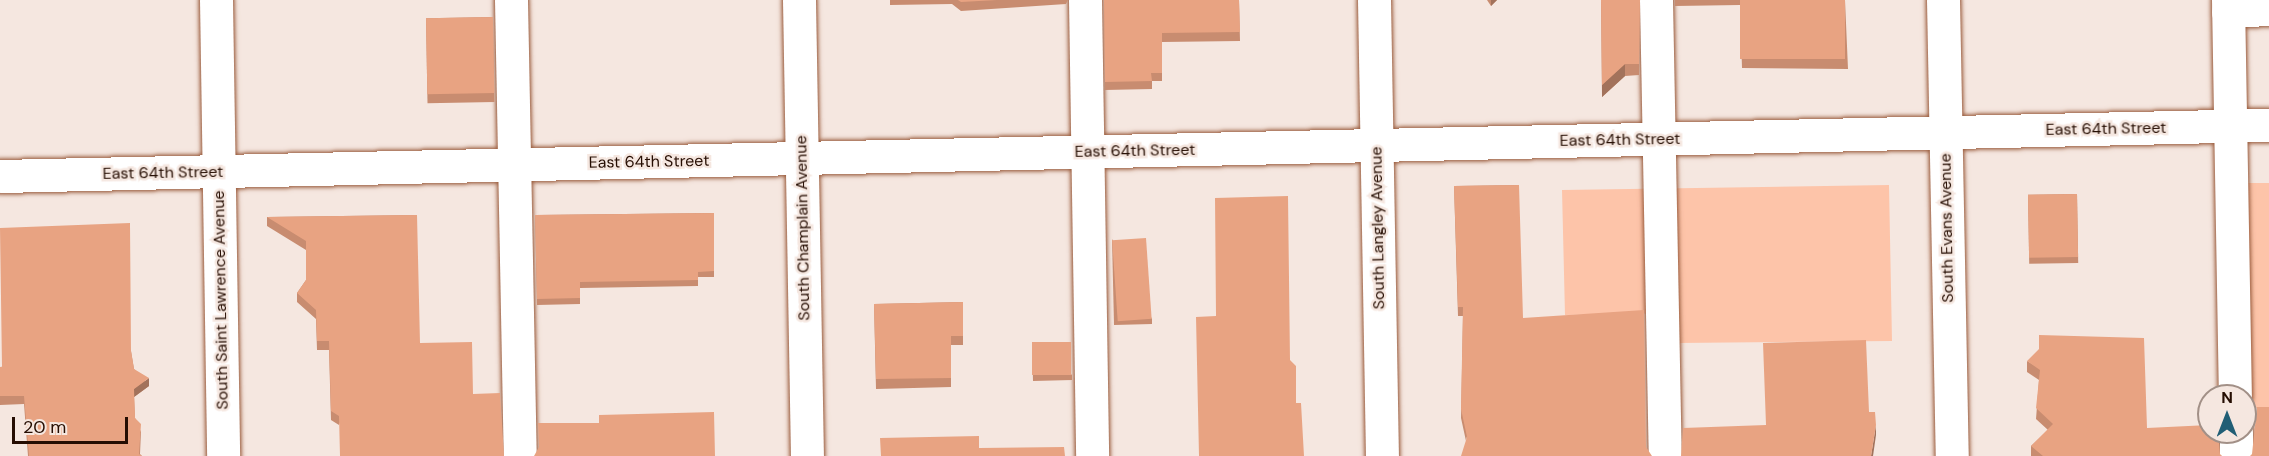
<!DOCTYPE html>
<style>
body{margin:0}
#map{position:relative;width:2269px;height:456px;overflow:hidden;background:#f5e7e0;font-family:"DM Sans",sans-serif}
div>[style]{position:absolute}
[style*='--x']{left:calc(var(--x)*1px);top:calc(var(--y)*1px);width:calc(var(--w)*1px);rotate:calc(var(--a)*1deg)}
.green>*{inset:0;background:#fdc4a9;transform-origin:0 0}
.roads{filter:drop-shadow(0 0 2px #9b5d3e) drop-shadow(0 0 2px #9b5d3e)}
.minor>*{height:33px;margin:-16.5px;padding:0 16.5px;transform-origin:16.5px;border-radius:16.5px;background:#fff}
.wall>*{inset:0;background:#c88c70;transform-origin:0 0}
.shaded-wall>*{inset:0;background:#a2725b}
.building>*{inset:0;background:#e8a382;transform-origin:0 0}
span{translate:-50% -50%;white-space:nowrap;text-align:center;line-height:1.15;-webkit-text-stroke:5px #f5e7e0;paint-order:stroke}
.street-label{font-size:16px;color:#250d02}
.north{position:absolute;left:2197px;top:384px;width:60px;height:60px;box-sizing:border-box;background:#f5e7e0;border:2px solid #a29087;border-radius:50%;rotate:0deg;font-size:16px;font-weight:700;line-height:24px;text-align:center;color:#250d02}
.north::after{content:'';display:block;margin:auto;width:21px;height:27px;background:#215e75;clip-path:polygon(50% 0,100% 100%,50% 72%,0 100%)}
.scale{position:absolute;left:12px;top:417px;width:116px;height:27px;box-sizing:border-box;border:3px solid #250d02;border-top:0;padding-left:8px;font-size:18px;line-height:21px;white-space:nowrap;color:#250d02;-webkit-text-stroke:4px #f5e7e0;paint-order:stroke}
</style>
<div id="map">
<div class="green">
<i style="left:2269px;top:183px;width:225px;height:23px;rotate:90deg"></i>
<i style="clip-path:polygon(1889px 185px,1892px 341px,1678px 343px,1676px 313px,1565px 315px,1562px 190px)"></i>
</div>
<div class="roads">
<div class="minor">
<i style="--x:216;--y:0;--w:456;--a:89.1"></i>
<i style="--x:511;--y:0;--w:456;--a:88.9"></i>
<i style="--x:799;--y:0;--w:456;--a:89"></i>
<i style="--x:1085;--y:0;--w:456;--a:89.1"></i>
<i style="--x:1374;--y:0;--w:456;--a:89"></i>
<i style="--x:1656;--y:0;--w:456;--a:88.9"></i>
<i style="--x:1943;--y:0;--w:456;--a:88.9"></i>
<i style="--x:2228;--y:0;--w:396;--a:89"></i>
<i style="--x:2228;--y:11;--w:41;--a:-2.8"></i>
<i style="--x:0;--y:176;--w:2270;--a:-1.29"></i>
<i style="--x:2236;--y:432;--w:24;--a:90"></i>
</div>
</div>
<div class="wall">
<i style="clip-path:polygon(890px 0,1068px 0,1066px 4px,961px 11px,952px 4px,890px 5px)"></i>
<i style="clip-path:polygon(1104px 0,1242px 0,1239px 0,1240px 41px,1162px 42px,1162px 81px,1152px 81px,1152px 89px,1105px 90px)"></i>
<i style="clip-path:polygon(1487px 0,1497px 0,1491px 6px)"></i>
<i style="clip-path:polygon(1601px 0,1640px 0,1639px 75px,1625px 76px,1602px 97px)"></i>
<i style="clip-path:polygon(1675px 0,1845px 0,1848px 69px,1742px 68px,1740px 5px,1675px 6px)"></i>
<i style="left:493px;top:17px;width:85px;height:67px;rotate:89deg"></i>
<i style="clip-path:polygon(1519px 185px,1466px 441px,1461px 418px,1463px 316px,1458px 316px,1454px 186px)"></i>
<i style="left:2077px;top:194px;width:69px;height:49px;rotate:89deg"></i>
<i style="clip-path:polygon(714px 213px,714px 277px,698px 277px,698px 286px,580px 288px,580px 304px,537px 305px,535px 215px)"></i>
<i style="clip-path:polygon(417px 215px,339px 425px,331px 420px,329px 350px,317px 350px,316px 319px,297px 302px,297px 293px,306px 280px,306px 250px,267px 226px,267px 217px)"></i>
<i style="clip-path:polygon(1112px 239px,1152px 319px,1152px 324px,1114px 325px)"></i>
<i style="clip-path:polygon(963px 302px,963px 345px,951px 345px,951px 387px,876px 389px,874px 304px)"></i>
<i style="clip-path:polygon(1032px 342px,1072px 375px,1072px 380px,1033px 381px)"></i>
<i style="clip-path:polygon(131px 351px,134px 369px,149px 386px,134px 397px,135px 418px,141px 432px,140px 454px,142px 456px,28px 456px,24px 404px,0 405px,0 367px)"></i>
<i style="clip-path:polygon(2027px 361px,2147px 428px,2222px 456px,2031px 456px,2031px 446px,2048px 430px,2036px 419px,2039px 380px,2027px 372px)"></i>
</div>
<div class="shaded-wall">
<i style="clip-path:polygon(1491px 0,1497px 0,1491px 6px)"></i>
<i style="clip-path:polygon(1625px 64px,1625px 76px,1602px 97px,1602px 85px)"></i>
<i style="clip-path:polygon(149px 378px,149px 386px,134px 397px,134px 389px)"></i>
<i style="clip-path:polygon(1876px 425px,1876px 435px,1873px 456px,1871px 456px)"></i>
</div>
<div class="building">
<i style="clip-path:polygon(958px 0,997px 0,961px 2px)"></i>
<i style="clip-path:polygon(1104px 0,1239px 0,1240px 32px,1162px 33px,1162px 73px,1151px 73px,1152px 81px,1105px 82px)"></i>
<i style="clip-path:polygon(1601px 0,1640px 0,1639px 64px,1625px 64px,1602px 85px)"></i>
<i style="left:1740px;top:0;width:105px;height:59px"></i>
<i style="left:493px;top:17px;width:76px;height:67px;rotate:89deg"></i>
<i style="clip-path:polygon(1519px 185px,1523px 318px,1644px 310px,1646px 447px,1652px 456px,1461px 456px,1467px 437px,1461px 409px,1463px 307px,1458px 307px,1454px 186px)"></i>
<i style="left:2077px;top:194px;width:63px;height:49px;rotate:89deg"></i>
<i style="clip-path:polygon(1288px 196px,1290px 360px,1296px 366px,1296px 403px,1301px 403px,1304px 456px,1199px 456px,1196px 317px,1216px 316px,1215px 198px)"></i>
<i style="clip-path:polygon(714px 213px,714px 271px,698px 272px,698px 280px,580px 282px,580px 298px,537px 299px,535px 215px)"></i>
<i style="clip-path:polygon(417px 215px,420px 343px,472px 342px,473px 394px,500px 393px,504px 456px,340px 456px,339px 416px,331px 411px,329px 341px,317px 341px,316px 310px,297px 293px,306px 280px,306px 241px,267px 217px)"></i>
<i style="clip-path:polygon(130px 223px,131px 351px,134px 369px,149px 378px,134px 389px,135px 418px,141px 424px,139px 454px,142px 456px,29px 456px,24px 396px,0 396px,0 367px,2px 367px,0 228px)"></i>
<i style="left:1146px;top:238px;width:81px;height:34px;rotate:86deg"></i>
<i style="clip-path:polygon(963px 302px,963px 336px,951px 336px,951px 378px,876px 379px,874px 304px)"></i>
<i style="clip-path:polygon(2039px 335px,2144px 338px,2147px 428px,2209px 425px,2209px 432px,2218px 432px,2220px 454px,2222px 456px,2043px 456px,2031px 446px,2053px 424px,2036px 408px,2040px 370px,2027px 361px,2039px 349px)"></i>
<i style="clip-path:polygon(1866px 340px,1869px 412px,1875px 412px,1876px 425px,1871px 456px,1681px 456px,1683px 428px,1766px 425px,1763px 343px)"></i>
<i style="left:1032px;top:342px;width:39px;height:33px"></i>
<i style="clip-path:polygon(2257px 407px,2269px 407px,2269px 456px,2250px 456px,2252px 454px)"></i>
<i style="clip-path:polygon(714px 412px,715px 456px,534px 456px,539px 447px,538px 423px,599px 423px,599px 415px)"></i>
<i style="clip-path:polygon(979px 436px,979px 448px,1064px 447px,1065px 456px,881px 456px,880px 438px)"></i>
</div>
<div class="street-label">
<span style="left:2106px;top:129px;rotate:-1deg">East 64th Street</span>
<span style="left:1620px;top:140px;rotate:-1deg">East 64th Street</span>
<span style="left:1135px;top:151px;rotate:-1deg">East 64th Street</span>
<span style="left:649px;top:162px;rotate:-1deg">East 64th Street</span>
<span style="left:163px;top:173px;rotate:-1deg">East 64th Street</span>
<span style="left:803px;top:228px;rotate:-91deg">South Champlain Avenue</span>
<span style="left:1378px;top:228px;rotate:-91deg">South Langley Avenue</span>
<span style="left:1947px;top:228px;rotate:-91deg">South Evans Avenue</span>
<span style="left:221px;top:300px;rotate:-91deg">South Saint Lawrence Avenue</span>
</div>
<div class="north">N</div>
<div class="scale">20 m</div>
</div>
